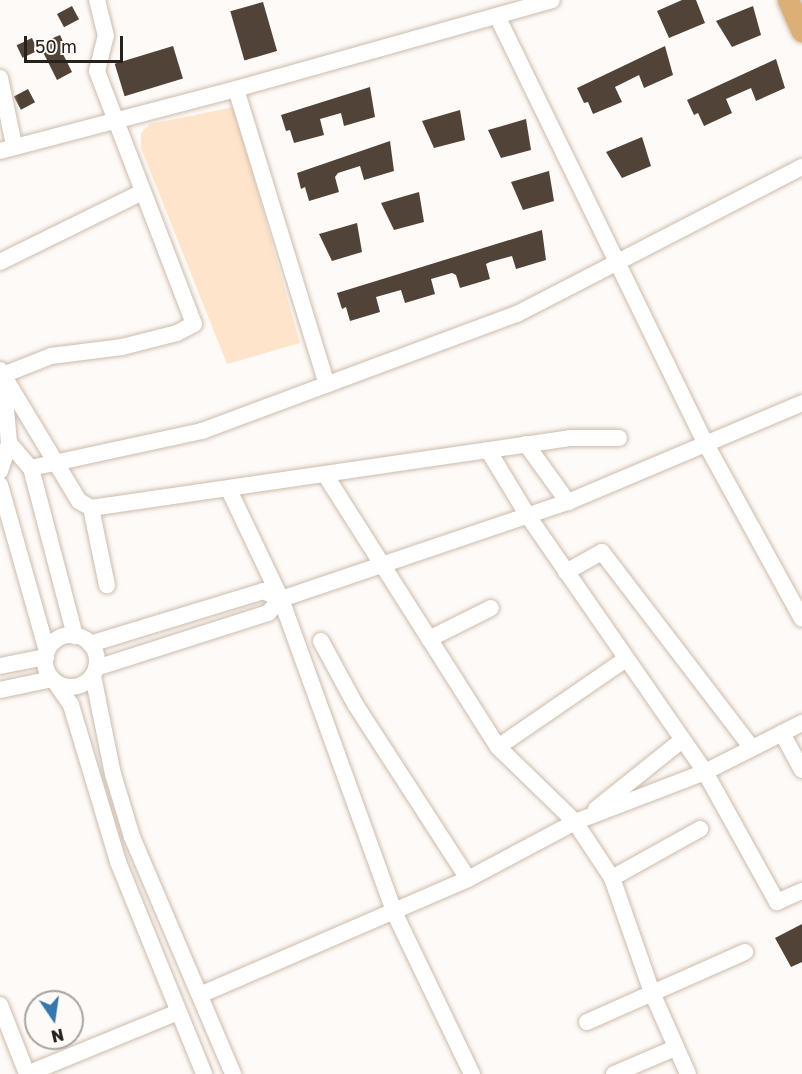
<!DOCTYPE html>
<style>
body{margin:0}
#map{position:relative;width:802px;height:1074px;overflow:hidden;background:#fefaf7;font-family:"Golos Text",sans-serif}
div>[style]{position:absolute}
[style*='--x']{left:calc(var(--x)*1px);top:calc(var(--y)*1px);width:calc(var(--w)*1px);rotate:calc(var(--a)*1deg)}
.green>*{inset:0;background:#ffe4cc}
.building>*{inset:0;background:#514337;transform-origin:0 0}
.roads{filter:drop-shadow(0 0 2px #cbbbac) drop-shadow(0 0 2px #cbbbac)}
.minor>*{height:16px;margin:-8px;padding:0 8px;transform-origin:8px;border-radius:8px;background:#fff}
.minor>.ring{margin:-8px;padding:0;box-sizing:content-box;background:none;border:16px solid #fff;border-radius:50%}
.major>*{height:21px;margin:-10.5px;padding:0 10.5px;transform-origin:10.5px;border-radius:10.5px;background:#dcaf76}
span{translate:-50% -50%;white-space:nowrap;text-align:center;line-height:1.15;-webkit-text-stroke:6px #fefaf7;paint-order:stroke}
.north{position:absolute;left:24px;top:990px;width:60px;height:60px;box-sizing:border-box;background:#fefaf7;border:2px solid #a8a39f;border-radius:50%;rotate:167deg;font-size:16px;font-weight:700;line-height:24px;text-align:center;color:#27211b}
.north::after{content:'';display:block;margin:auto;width:21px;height:27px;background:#3578ae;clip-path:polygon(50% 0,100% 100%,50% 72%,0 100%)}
.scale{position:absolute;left:24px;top:36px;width:99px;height:27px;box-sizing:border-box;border:3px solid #27211b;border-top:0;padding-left:8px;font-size:18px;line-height:21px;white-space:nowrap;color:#27211b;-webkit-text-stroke:4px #fefaf7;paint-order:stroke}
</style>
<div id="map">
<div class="green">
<i style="clip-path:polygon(234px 107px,300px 343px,227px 364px,141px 148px,141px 133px,150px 124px)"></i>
</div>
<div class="building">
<i style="clip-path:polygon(682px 0,696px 0,705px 23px,669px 38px,657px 11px)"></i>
<i style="left:263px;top:2px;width:51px;height:34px;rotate:74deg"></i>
<i style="left:72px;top:6px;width:15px;height:17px;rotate:62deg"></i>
<i style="clip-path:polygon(753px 6px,761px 35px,732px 47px,716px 21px)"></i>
<i style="clip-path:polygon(60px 35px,66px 48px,61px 50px,72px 72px,57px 80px,39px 44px)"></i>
<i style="left:32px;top:38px;width:14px;height:17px;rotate:65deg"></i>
<i style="left:173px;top:46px;width:34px;height:61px;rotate:73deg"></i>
<i style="clip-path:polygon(665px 46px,673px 75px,644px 88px,639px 75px,615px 87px,622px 102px,593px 114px,588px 102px,584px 103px,577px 88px)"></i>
<i style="clip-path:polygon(776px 59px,785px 88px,756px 101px,751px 88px,726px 99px,732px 113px,704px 126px,698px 113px,694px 115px,687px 100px)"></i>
<i style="clip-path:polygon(370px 87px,375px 117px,344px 126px,341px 113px,320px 119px,324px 135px,294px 143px,290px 130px,286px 131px,281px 115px)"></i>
<i style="left:28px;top:89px;width:15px;height:16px;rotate:62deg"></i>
<i style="clip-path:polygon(460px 110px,465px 140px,434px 148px,422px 121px)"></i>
<i style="clip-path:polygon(526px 119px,531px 150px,501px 158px,488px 130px)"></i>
<i style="clip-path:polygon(642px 137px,651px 166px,622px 178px,606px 152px)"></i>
<i style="clip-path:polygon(390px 141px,394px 171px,364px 180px,360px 166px,338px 173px,335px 177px,339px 192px,309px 201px,305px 187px,301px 189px,297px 173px)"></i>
<i style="clip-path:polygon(549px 171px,554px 201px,523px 210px,511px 182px)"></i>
<i style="clip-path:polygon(419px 192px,424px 222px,394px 230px,381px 203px)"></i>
<i style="clip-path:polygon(357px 223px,362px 252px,332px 261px,319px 234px)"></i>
<i style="clip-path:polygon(542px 230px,546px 260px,516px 269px,512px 256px,490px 262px,486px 264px,490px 279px,460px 288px,456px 275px,452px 273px,431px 279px,435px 294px,405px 303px,401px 290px,376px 297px,380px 312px,350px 321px,346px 307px,342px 309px,337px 293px)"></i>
<i style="clip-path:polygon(802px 924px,802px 962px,791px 967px,775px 938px)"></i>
</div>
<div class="roads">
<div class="minor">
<i style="--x:497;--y:16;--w:479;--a:64"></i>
<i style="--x:707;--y:446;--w:197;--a:61.2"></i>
<i style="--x:0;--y:78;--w:68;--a:78.2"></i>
<i style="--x:236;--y:89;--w:309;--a:72.9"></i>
<i style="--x:0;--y:151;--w:244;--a:-14.7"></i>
<i style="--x:236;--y:89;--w:328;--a:-15.7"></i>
<i style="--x:0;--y:262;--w:158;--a:-26.2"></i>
<i style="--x:0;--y:370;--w:153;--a:58.9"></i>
<i style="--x:79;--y:501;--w:14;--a:30"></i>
<i style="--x:91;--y:508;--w:484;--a:-8.3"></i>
<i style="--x:570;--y:438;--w:49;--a:0"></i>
<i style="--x:9;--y:443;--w:33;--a:49"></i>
<i style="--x:31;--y:468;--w:174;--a:75.3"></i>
<i style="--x:526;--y:444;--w:72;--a:54.1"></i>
<i style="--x:488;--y:450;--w:77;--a:58.8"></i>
<i style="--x:528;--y:516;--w:311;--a:55.3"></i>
<i style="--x:705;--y:772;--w:149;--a:61"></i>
<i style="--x:777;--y:902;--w:27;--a:-24"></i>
<i style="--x:31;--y:468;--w:175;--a:-12.2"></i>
<i style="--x:202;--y:431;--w:336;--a:-20.4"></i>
<i style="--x:517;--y:314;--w:321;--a:-27.3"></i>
<i style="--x:0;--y:471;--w:29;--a:-72"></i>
<i style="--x:9;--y:443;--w:68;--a:-95"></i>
<i style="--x:3;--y:375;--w:52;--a:-21.6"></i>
<i style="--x:51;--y:356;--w:72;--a:-7.2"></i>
<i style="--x:122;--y:347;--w:57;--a:-14.3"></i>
<i style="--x:177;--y:333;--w:19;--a:-28"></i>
<i style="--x:194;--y:324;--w:271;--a:-111"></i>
<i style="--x:97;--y:71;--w:36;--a:-76"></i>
<i style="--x:106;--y:36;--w:37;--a:-104"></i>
<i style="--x:326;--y:476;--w:321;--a:57.6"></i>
<i style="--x:498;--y:747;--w:107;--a:44.2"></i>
<i style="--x:575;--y:822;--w:67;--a:56.5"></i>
<i style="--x:612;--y:878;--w:101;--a:-29.1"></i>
<i style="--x:0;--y:485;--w:173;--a:74.2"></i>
<i style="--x:229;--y:490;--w:121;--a:64.5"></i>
<i style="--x:281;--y:599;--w:333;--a:70.1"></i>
<i style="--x:394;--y:912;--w:180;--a:64.3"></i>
<i style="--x:91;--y:508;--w:79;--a:78.3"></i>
<i style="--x:566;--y:572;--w:41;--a:-29.1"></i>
<i style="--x:602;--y:552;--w:247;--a:52.6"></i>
<i class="ring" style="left:45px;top:635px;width:36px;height:36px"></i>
<i style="--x:429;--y:639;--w:69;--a:-26.6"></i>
<i style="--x:321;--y:641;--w:72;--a:61.6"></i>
<i style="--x:355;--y:704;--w:208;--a:57.1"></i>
<i style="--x:90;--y:644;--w:181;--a:-17"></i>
<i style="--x:263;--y:591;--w:20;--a:24"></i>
<i style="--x:0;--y:666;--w:47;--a:-11.1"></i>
<i style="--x:96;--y:668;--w:181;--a:-17.7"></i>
<i style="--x:268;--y:613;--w:19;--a:-47"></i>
<i style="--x:281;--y:599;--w:303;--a:-18.7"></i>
<i style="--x:568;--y:502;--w:254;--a:-22.9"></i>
<i style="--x:93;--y:676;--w:100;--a:78.5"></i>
<i style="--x:113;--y:774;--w:66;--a:73.2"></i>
<i style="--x:132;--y:837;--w:258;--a:66.9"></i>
<i style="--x:55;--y:682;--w:28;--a:55"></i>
<i style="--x:71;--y:705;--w:164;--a:73.3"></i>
<i style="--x:118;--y:862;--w:229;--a:67.9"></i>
<i style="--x:0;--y:690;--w:53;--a:-11.9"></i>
<i style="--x:782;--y:733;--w:42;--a:61.6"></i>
<i style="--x:498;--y:747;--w:155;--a:-34.5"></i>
<i style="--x:596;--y:809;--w:110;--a:-38.7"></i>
<i style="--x:612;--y:878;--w:124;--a:70.7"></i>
<i style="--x:653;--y:995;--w:86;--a:66.1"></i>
<i style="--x:200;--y:995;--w:292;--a:-23.4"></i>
<i style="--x:468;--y:879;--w:121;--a:-28"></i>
<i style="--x:575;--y:822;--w:139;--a:-21"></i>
<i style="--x:705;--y:772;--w:109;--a:-26.8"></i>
<i style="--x:0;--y:1005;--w:74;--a:68.6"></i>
<i style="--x:587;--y:1022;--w:173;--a:-23.9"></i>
<i style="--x:27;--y:1074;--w:163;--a:-22.3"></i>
<i style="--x:614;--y:1074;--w:66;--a:-23.1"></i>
</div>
<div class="major">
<i style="--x:788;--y:0;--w:34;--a:66"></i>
</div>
</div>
<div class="north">N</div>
<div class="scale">50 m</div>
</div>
